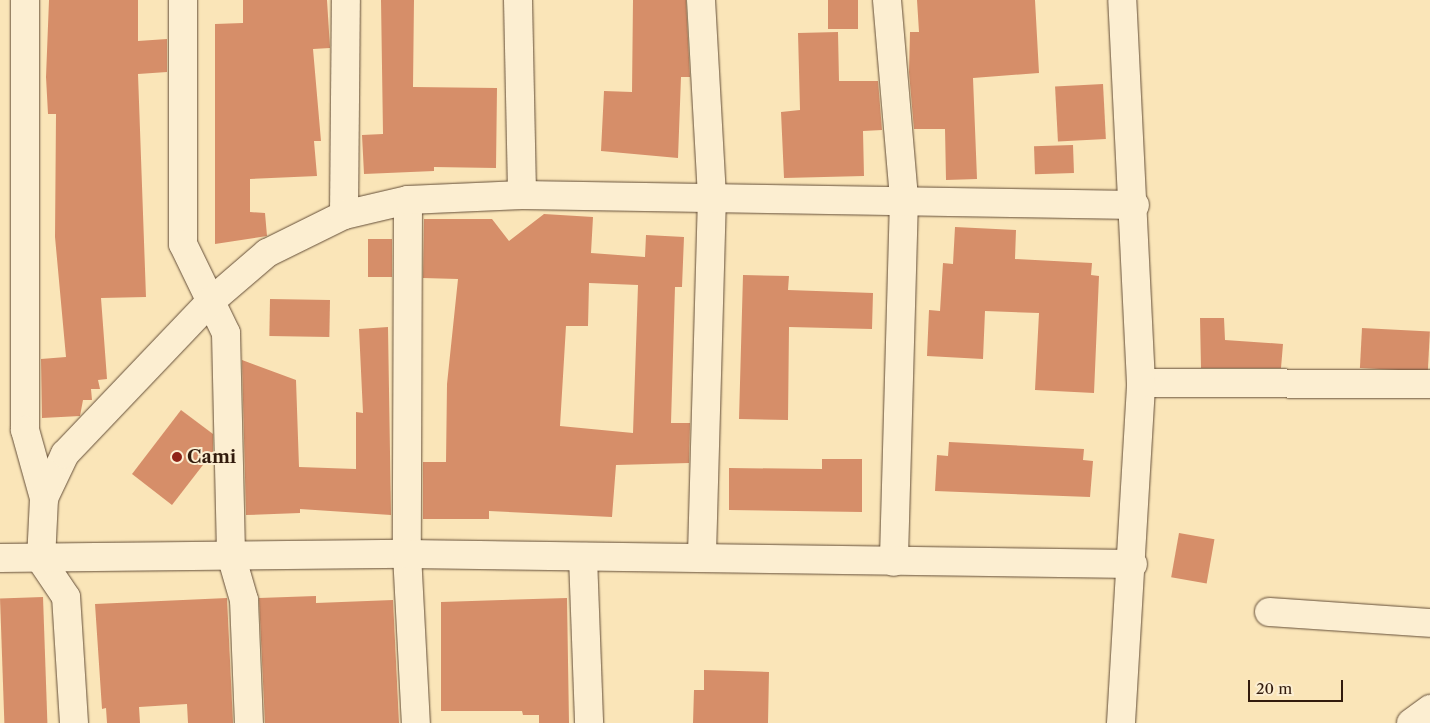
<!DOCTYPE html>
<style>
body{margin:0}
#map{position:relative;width:1430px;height:723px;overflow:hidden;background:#fae5b8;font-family:"Libre Caslon Text",serif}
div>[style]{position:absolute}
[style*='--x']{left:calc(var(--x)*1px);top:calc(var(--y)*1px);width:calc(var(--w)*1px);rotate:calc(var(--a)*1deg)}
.building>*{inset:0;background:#d68e69;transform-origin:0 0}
.roads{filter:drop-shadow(0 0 1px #644e38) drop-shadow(0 0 1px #644e38)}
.street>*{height:28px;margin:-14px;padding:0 14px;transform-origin:14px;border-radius:14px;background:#fceed1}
.secondary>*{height:28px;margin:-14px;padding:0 14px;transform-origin:14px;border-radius:14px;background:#fceed1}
.dots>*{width:14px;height:14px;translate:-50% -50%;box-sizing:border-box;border:2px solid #fceed1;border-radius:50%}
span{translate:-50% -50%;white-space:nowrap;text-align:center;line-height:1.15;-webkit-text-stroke:4px #fceed1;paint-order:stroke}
.poi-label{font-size:18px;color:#321b0d;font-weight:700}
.left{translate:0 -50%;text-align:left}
.scale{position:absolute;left:1248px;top:680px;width:95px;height:22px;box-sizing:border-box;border:2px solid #321b0d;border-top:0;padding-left:6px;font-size:15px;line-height:18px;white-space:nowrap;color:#321b0d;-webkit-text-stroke:4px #fceed1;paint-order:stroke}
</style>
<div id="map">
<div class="building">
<i style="clip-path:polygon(49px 0,138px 0,138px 41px,167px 39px,167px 72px,138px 74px,146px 297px,101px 298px,107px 379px,98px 380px,100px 389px,91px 389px,92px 400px,83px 400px,80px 416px,42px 418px,41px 359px,66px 357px,55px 237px,56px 114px,48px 114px,46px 77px)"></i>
<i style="clip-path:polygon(243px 0,327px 0,330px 48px,313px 49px,321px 141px,314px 141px,317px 176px,250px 179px,250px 212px,265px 213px,267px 236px,215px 244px,215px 24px,243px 23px)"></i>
<i style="clip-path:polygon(381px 0,414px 0,413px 87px,497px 88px,496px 168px,434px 167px,434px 171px,364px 174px,362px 135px,383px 134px)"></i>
<i style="clip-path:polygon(633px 0,686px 0,690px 77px,681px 77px,678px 158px,601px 151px,604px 91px,632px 92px)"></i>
<i style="left:828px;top:0;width:30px;height:29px"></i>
<i style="clip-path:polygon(917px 0,1035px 0,1039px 73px,973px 78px,977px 179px,946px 180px,945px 129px,914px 129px,909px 72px,910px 32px,919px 32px)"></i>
<i style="clip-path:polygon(838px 32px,839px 81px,878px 81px,882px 130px,863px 131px,864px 176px,784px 178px,781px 112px,800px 110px,798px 33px)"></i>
<i style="left:1103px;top:84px;width:55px;height:48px;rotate:87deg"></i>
<i style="left:1073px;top:145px;width:28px;height:39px;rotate:88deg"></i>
<i style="clip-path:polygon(evenodd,544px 214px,593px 217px,591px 253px,645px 257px,646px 235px,684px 237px,682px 287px,675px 287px,671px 423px,690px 423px,689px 463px,616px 465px,612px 517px,489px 511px,489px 519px,423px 519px,423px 462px,446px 462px,447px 384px,458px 279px,423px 278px,424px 219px,492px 219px,509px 241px,544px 214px,589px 283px,638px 285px,633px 433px,560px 426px,566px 326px,588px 326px,589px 283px)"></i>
<i style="clip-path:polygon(955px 227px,1016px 230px,1015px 259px,1092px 263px,1091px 275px,1099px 276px,1094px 393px,1035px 390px,1039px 313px,985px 311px,983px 359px,927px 356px,929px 310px,940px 311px,943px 263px,953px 264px)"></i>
<i style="left:392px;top:239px;width:38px;height:24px;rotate:90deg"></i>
<i style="clip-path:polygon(743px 275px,789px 276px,788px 290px,873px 293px,872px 329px,789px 327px,788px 420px,739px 419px)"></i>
<i style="left:270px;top:299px;width:60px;height:37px;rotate:1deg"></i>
<i style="clip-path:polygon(1200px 318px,1224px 318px,1225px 340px,1283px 344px,1281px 368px,1201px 368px)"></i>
<i style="clip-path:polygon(388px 327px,391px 515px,300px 509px,300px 513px,246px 515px,242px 360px,296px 380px,299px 467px,356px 469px,356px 412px,363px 413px,359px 329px)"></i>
<i style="left:1362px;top:328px;width:68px;height:40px;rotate:3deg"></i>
<i style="clip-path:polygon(181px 410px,213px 434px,213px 452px,172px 505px,132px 474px)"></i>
<i style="clip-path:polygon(949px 442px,1084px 449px,1083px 460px,1093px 461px,1090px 497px,935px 491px,937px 455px,948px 456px)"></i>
<i style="clip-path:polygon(822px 459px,862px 459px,862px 512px,729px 510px,729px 468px,822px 469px)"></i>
<i style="left:1179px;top:533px;width:36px;height:45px;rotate:10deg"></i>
<i style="clip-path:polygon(316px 596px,316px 603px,393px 600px,399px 723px,265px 723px,259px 598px)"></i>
<i style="left:43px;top:597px;width:126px;height:43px;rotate:88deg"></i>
<i style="clip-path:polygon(227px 598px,233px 723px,188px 723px,187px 704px,139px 707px,140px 723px,107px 723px,106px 708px,102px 709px,95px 604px)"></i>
<i style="clip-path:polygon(567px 598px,569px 723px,539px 723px,539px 715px,523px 715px,522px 711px,441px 711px,441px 602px)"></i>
<i style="clip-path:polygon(704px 670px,769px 672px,768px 723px,693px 723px,694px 690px,704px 690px)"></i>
</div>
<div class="roads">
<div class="street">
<i style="--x:25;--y:0;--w:430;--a:90"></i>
<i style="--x:25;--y:430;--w:71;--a:74.4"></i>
<i style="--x:183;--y:0;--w:244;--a:90"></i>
<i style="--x:183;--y:244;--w:99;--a:64.2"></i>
<i style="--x:226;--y:333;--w:222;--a:88.7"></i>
<i style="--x:231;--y:555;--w:47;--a:73.9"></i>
<i style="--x:244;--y:600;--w:123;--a:87.7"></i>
<i style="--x:518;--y:0;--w:195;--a:88.8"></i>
<i style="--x:701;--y:0;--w:196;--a:86.8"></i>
<i style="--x:712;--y:196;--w:362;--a:91.6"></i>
<i style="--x:887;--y:0;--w:200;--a:85.1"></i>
<i style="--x:904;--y:199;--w:363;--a:91.6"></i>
<i style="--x:408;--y:200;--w:354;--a:90.2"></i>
<i style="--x:407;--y:554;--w:169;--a:87"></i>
<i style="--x:344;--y:215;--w:215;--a:-89.5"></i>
<i style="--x:1141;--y:383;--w:289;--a:0.2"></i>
<i style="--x:583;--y:557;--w:166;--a:87.9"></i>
<i style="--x:1269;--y:612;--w:161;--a:3.9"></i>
<i style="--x:74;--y:723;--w:126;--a:-93.6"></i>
<i style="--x:66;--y:597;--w:45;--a:-124"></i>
<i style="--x:41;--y:560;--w:62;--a:-87.2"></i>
<i style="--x:44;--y:498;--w:49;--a:-64.5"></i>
<i style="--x:65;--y:454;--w:210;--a:-46.4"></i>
<i style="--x:210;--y:302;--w:75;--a:-40.7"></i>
<i style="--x:267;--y:253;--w:86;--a:-26.3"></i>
<i style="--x:344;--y:215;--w:66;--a:-13.2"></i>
<i style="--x:408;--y:200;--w:114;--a:-2.5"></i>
<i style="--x:522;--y:195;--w:613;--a:0.93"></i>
<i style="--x:1411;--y:723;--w:24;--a:-36"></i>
</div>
<div class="secondary">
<i style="--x:0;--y:558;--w:407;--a:-0.6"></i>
<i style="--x:407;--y:554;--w:726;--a:0.79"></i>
<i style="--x:1121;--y:723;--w:341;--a:-86.6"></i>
<i style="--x:1141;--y:383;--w:383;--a:-92.8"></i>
</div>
</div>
<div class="dots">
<i style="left:177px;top:457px;background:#8f2418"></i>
</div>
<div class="poi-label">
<span class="left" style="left:187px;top:457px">Cami</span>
</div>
<div class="scale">20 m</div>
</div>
